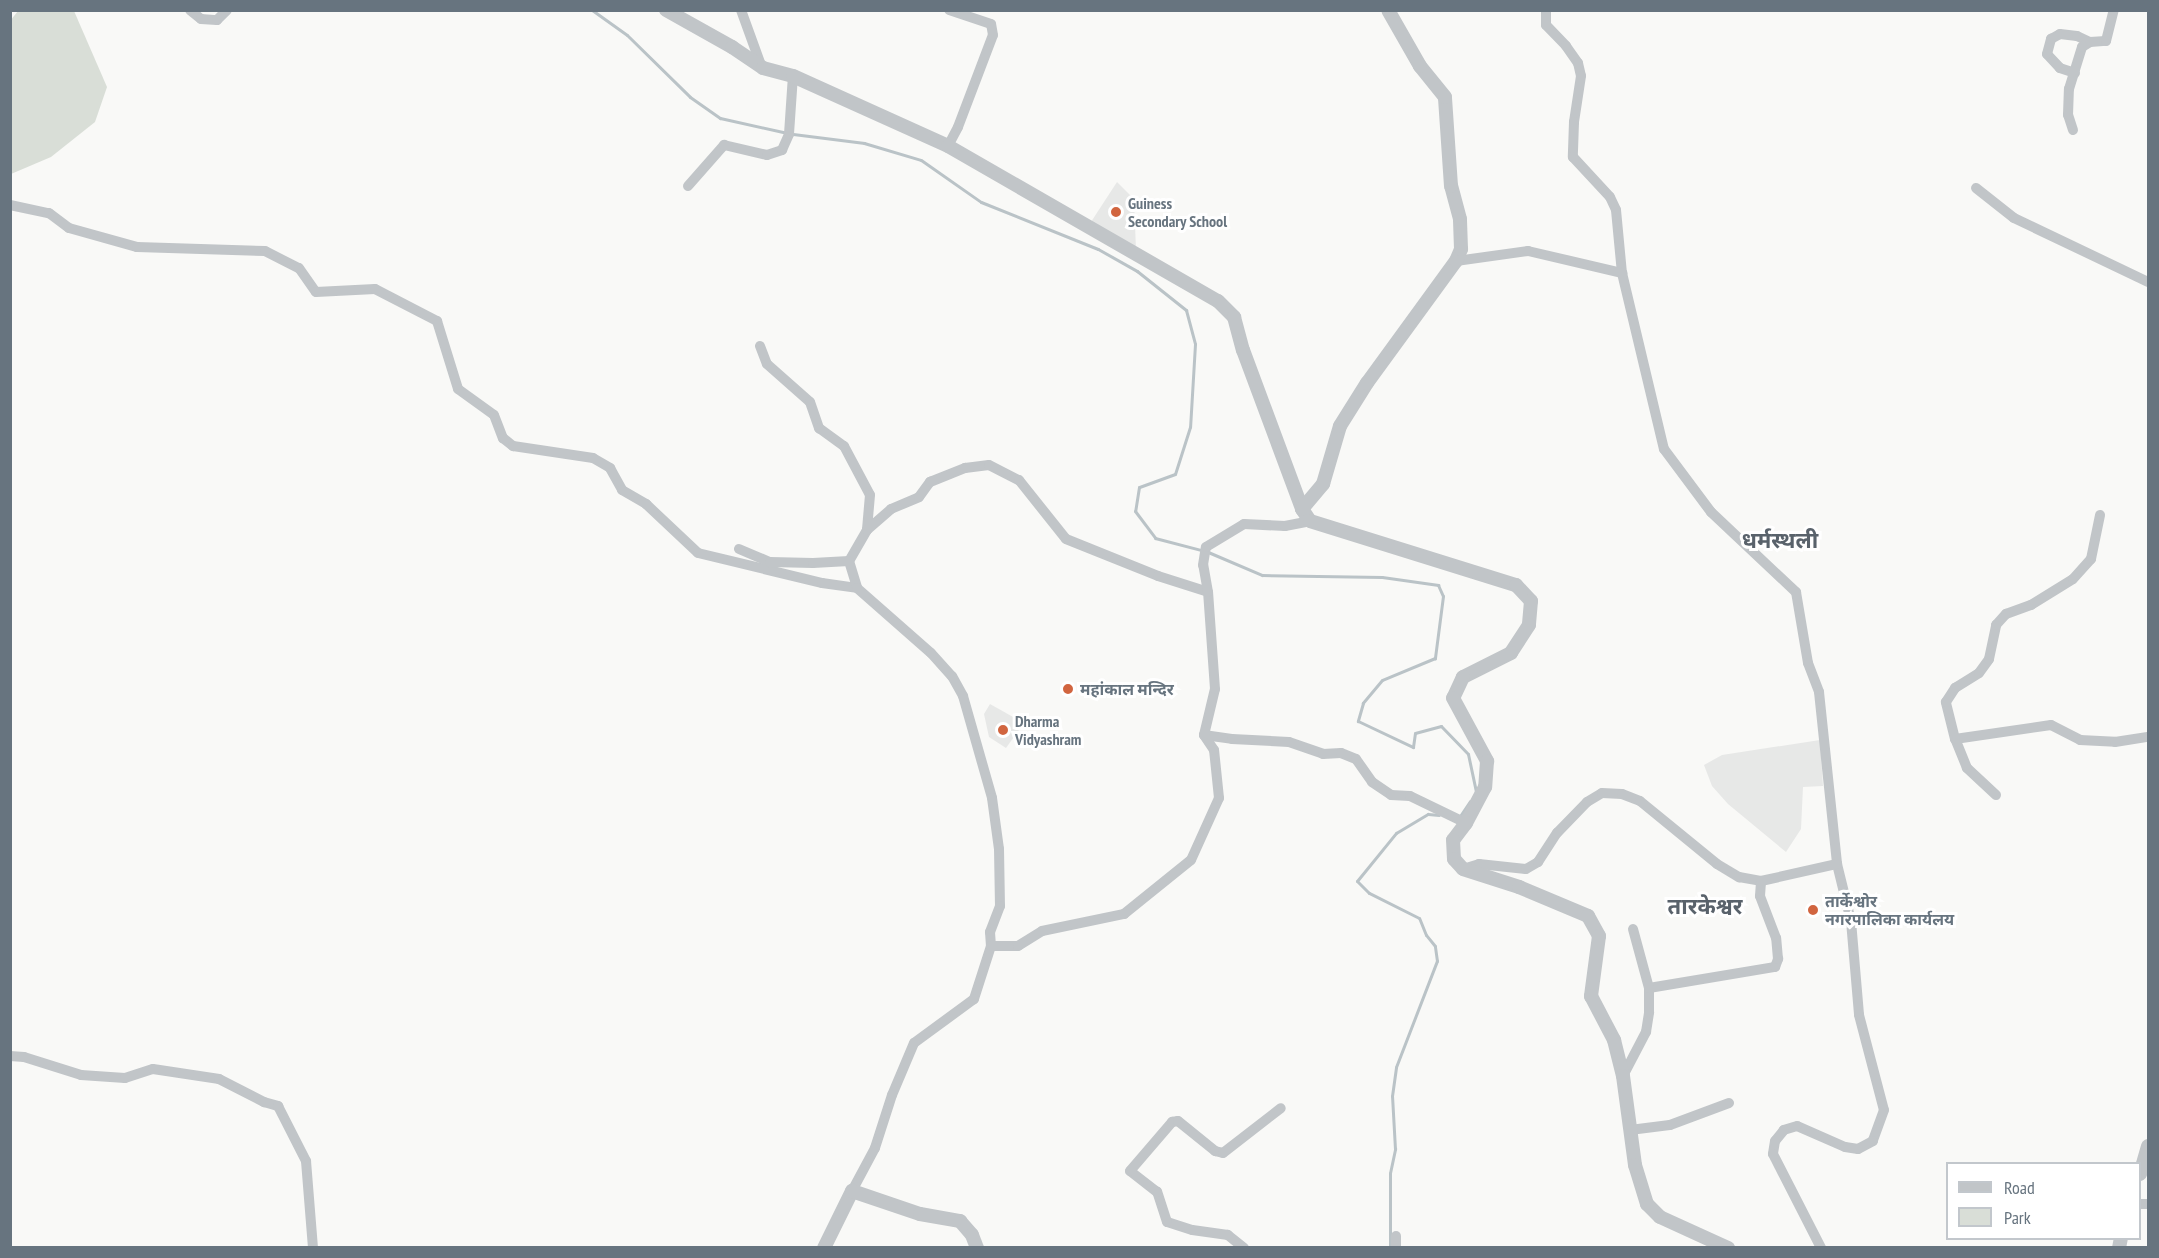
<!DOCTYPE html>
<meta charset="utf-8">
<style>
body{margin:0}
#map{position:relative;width:2159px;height:1258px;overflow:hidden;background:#f9f9f7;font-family:"PT Sans Narrow","Noto Sans Devanagari",sans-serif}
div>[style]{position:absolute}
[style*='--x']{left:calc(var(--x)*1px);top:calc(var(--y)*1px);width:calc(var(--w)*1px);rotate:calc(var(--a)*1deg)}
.built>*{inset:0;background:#e7e8e7}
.green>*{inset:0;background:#d9ded7}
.stream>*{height:3px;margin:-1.5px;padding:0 1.5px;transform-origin:1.5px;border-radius:1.5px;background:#bac3c7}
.minor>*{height:10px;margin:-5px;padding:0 5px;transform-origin:5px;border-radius:5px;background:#c1c5c8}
.tertiary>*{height:14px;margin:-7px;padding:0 7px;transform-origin:7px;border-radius:7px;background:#c1c5c8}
.dots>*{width:16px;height:16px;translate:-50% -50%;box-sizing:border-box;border:3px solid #fff;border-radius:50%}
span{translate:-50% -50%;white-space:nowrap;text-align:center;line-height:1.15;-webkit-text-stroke:6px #fff;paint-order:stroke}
.poi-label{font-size:16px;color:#67747f;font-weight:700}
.left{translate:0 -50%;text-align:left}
.district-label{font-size:22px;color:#59626b;font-weight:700}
.frame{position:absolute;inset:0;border:12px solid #67747f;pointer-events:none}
.legend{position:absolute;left:1946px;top:1162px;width:195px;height:78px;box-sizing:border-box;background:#fff;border:2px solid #c2c7cc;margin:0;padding:8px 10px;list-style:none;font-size:18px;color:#67747f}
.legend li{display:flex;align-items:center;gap:12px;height:30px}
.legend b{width:30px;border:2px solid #c2c7cc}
</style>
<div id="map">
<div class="built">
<i style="clip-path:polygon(1117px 182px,1134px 199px,1136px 250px,1089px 225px)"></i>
<i style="clip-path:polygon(990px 704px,1024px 723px,1006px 748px,989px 737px,984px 714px)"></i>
<i style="clip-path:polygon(1820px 740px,1823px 786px,1803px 787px,1801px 829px,1786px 852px,1728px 804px,1712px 786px,1704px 765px,1722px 755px)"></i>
</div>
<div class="green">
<i style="clip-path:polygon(18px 11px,74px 11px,107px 87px,95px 122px,51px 157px,11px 174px,10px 21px)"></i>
</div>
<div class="stream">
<i style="--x:592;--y:10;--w:43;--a:35.5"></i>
<i style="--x:627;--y:35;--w:88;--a:44.5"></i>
<i style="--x:690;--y:97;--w:37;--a:35"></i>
<i style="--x:720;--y:118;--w:69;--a:12.6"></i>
<i style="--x:793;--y:134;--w:72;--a:7.2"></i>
<i style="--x:864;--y:143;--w:59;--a:16.6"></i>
<i style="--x:921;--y:160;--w:73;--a:35"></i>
<i style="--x:981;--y:202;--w:126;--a:21.9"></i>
<i style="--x:1098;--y:249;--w:45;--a:29.4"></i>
<i style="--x:1137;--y:271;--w:63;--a:38.5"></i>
<i style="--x:1186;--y:310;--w:35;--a:75"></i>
<i style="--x:1195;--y:344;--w:83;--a:93.4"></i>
<i style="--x:1190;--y:427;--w:49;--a:107.7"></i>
<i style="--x:1175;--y:474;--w:38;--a:160"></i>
<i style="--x:1139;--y:487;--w:24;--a:99"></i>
<i style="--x:1135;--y:511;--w:34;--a:53"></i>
<i style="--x:1155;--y:538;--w:48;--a:14.6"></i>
<i style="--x:1208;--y:552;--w:59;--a:23.1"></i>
<i style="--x:1262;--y:575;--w:120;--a:1"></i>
<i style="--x:1382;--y:577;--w:57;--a:8.1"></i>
<i style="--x:1438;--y:585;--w:12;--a:66"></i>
<i style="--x:1443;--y:596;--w:63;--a:97.4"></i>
<i style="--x:1435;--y:658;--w:57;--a:157.5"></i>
<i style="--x:1382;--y:680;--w:30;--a:130"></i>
<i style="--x:1363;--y:703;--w:19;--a:106"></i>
<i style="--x:1358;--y:721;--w:61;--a:25.3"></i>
<i style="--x:1413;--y:747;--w:14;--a:-82"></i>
<i style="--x:1415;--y:733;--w:27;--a:-15"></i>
<i style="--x:1441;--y:726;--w:39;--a:46"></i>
<i style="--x:1468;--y:754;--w:40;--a:78"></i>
<i style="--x:1460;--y:816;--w:18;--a:-56"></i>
<i style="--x:1390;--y:1248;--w:75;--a:-90"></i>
<i style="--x:1390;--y:1173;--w:25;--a:-78"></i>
<i style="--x:1395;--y:1149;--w:53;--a:-93.2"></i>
<i style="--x:1392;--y:1096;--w:29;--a:-82"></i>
<i style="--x:1396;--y:1067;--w:114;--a:-68.9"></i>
<i style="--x:1437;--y:961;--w:15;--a:-98"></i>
<i style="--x:1435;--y:946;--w:14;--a:-129"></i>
<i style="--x:1426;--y:935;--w:18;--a:-112"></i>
<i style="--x:1419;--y:918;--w:56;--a:-153.4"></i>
<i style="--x:1369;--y:893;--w:17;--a:-135"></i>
<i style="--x:1357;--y:881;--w:62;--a:-50.9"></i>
<i style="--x:1396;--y:833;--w:37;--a:-31"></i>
<i style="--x:1428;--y:814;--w:11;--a:5"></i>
</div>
<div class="minor">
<i style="--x:190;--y:10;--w:14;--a:39"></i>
<i style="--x:201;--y:19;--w:16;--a:4"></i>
<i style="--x:217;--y:20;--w:14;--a:-45"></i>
<i style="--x:741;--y:10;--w:62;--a:70.1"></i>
<i style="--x:1546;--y:10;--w:15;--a:90"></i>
<i style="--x:1546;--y:25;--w:29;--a:46"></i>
<i style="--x:1566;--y:46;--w:21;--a:55"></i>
<i style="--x:1578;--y:63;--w:13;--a:77"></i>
<i style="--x:1581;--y:76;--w:47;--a:98.7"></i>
<i style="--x:1574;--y:122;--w:35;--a:92"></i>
<i style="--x:1573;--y:157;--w:54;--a:47.2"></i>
<i style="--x:1610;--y:197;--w:14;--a:65"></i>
<i style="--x:1616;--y:210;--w:63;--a:84.6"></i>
<i style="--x:2075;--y:73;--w:16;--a:-162"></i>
<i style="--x:2060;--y:68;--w:19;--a:-133"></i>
<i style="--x:2047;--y:54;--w:16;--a:-75"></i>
<i style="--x:2051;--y:39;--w:10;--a:-29"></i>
<i style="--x:2060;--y:34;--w:17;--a:7"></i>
<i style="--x:2077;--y:36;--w:14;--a:25"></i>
<i style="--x:2073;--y:130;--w:16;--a:-108"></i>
<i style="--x:2068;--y:115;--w:26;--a:-88"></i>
<i style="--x:2069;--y:89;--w:44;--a:-72.8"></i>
<i style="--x:2082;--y:47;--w:9;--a:-32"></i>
<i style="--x:2090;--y:42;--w:16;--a:-4"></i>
<i style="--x:2106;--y:41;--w:32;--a:-76"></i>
<i style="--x:948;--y:146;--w:21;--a:-62"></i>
<i style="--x:958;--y:127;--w:98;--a:-69.2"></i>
<i style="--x:993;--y:35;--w:11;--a:-100"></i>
<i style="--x:991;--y:24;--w:44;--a:-161.6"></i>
<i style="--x:688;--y:186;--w:55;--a:-48.7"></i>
<i style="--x:724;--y:145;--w:44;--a:13.1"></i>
<i style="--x:767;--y:155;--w:16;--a:-18"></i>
<i style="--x:782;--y:150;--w:17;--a:-66"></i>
<i style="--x:789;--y:134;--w:58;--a:-86.1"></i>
<i style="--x:1976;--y:188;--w:48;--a:38.3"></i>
<i style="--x:2014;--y:218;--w:148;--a:25.5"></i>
<i style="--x:10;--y:205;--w:40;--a:12"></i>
<i style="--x:49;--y:213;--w:25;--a:37"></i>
<i style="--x:69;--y:228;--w:71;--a:15.6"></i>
<i style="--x:137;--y:247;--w:128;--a:1.8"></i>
<i style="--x:265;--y:251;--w:38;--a:27"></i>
<i style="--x:299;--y:268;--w:29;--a:55"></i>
<i style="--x:316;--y:292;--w:59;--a:-2.9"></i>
<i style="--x:375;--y:289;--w:70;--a:27.3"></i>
<i style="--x:437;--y:321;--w:71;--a:72.8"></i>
<i style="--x:458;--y:389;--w:44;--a:35.8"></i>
<i style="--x:494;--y:415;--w:25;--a:69"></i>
<i style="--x:503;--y:438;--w:13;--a:39"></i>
<i style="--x:513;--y:446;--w:81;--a:8.5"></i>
<i style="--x:593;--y:458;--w:20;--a:30"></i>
<i style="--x:610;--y:468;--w:25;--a:61"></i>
<i style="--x:622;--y:490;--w:28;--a:30"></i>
<i style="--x:646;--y:504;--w:71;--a:43.3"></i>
<i style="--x:698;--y:553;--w:128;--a:13.6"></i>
<i style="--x:822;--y:583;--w:35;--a:8"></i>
<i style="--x:1456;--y:261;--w:73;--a:-7.9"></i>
<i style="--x:1528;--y:251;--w:97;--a:13.2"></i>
<i style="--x:1622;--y:273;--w:181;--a:76.6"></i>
<i style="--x:1664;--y:449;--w:79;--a:53.3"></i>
<i style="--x:1711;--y:512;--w:117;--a:43.3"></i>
<i style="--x:1796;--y:592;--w:72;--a:80.4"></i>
<i style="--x:1808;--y:663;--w:31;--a:69"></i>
<i style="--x:1819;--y:692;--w:173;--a:84"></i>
<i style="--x:1837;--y:864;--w:59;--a:76.2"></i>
<i style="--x:1851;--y:921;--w:94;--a:85.1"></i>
<i style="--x:1859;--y:1015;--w:98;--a:75.3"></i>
<i style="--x:1884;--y:1110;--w:33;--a:110"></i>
<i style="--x:1873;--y:1141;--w:17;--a:152"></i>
<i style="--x:1858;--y:1149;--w:13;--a:-171"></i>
<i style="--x:1845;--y:1147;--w:52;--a:-156.4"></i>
<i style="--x:1797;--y:1126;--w:14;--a:163"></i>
<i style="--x:1784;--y:1130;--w:14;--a:129"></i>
<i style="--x:1775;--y:1141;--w:13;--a:99"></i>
<i style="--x:1773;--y:1154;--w:106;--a:62.9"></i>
<i style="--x:760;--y:346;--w:19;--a:69"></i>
<i style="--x:767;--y:364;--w:57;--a:41.5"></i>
<i style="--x:810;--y:402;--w:28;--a:71"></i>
<i style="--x:819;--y:428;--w:31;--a:36"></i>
<i style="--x:844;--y:446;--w:55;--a:62"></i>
<i style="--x:870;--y:495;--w:35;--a:95"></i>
<i style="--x:867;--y:530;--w:36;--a:120"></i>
<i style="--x:849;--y:561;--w:28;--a:73"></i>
<i style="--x:857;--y:588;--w:98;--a:41.3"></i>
<i style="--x:931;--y:653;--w:31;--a:48"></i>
<i style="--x:952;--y:676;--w:23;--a:61"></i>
<i style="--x:963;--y:696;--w:106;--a:74.1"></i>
<i style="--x:992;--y:798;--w:51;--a:82.2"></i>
<i style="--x:999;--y:849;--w:57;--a:89"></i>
<i style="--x:1000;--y:906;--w:28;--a:111"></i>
<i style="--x:990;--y:932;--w:14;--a:86"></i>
<i style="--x:991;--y:946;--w:56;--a:107.8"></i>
<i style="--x:974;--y:999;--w:74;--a:143.7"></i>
<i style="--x:914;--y:1043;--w:56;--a:112.9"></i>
<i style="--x:892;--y:1095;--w:56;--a:107.8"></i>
<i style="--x:875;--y:1148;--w:49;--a:118.1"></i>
<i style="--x:867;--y:530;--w:32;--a:-41"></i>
<i style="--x:891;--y:509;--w:30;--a:-23"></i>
<i style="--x:919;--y:497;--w:19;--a:-54"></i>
<i style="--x:930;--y:482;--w:38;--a:-22"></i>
<i style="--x:965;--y:468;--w:24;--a:-7"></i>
<i style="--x:989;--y:465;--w:34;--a:27"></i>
<i style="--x:1019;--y:480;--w:75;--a:51.5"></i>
<i style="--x:1066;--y:539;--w:99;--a:21.9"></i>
<i style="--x:1158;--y:576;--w:52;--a:17.7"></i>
<i style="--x:739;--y:549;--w:34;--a:23"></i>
<i style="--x:770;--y:562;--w:43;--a:1.3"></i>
<i style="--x:813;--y:563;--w:36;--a:-3"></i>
<i style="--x:1204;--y:735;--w:28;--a:8"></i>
<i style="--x:1232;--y:739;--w:57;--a:3"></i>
<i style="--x:1289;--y:742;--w:36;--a:19"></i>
<i style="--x:1323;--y:754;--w:18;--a:-3"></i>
<i style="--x:1341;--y:753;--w:16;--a:22"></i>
<i style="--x:1356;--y:759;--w:28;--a:55"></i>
<i style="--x:1372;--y:782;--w:23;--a:34"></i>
<i style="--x:1391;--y:795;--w:19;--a:3"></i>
<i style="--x:1410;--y:796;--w:62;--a:25.7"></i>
<i style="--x:1955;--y:739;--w:97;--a:-8.3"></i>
<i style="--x:2051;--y:725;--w:33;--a:27"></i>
<i style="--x:2080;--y:740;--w:35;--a:3"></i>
<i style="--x:2115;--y:742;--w:33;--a:-9"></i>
<i style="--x:1996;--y:795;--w:40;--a:-137"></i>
<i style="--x:1967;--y:768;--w:31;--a:-112"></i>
<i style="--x:1955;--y:739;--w:38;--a:-104"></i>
<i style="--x:1946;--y:702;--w:17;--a:-57"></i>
<i style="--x:1955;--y:688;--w:28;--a:-32"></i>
<i style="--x:1979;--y:673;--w:17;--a:-54"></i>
<i style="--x:1989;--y:659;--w:35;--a:-78"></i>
<i style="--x:1996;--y:625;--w:15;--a:-48"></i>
<i style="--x:2006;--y:614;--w:27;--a:-20"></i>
<i style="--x:2031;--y:605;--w:49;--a:-31.8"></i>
<i style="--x:2073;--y:579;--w:27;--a:-48"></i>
<i style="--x:2091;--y:559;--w:45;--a:-78.4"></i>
<i style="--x:1463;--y:869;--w:17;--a:-17"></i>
<i style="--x:1479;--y:864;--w:47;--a:6.1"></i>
<i style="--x:1526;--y:869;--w:14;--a:-30"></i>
<i style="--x:1538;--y:862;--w:35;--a:-57"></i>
<i style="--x:1557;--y:833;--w:43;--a:-45.9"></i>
<i style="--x:1587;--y:802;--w:17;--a:-31"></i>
<i style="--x:1602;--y:793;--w:20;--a:3"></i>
<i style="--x:1622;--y:794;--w:19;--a:21"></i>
<i style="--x:1640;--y:801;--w:99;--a:39.3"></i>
<i style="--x:1717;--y:864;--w:26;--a:31"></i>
<i style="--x:1739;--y:877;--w:22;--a:10"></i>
<i style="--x:991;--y:946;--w:27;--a:0"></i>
<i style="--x:1018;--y:946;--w:28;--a:-32"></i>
<i style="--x:1042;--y:931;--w:84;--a:-11.7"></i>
<i style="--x:1124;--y:914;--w:86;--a:-38.9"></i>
<i style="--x:1191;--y:860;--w:68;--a:-65.7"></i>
<i style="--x:1219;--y:798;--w:48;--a:-95.9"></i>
<i style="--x:1214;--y:750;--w:18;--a:-124"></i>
<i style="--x:1204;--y:735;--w:47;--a:-76.6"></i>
<i style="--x:1215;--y:689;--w:97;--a:-94.1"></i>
<i style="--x:1208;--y:592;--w:27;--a:-100"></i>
<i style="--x:1203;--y:565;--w:18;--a:-81"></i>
<i style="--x:1206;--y:547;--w:44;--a:-31.2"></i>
<i style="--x:1244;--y:524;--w:41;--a:2.8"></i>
<i style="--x:1285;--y:526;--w:25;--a:-11"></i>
<i style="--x:1649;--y:988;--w:128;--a:-9.5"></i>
<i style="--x:1775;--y:967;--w:9;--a:-69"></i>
<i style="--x:1778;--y:959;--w:21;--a:-95"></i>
<i style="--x:1776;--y:938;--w:45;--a:-110.9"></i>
<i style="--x:1760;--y:896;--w:15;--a:-86"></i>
<i style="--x:1761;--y:881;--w:78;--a:-12.6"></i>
<i style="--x:10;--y:1056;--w:14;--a:4"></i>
<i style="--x:24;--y:1057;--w:60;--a:17.5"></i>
<i style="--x:81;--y:1075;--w:44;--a:3.9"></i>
<i style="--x:125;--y:1078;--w:29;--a:-18"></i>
<i style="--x:153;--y:1069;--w:67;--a:8.6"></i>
<i style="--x:219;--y:1079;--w:51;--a:27.1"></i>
<i style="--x:264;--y:1102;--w:15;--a:16"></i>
<i style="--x:278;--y:1106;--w:62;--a:63"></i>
<i style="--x:306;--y:1161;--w:87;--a:85.4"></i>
<i style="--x:1623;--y:1076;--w:50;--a:-62.4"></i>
<i style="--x:1646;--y:1032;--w:20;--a:-81"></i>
<i style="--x:1649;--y:1012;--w:24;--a:-90"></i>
<i style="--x:1649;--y:988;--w:61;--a:-105.2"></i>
<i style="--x:1630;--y:1130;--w:40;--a:-7.1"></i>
<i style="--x:1670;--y:1125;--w:63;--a:-20.4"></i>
<i style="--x:2140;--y:1204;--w:8;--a:0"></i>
<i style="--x:1396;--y:1236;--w:12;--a:90"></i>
<i style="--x:1244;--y:1248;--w:21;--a:-141"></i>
<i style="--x:1228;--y:1235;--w:36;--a:-172"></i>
<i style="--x:1192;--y:1230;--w:26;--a:-162"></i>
<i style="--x:1167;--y:1222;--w:32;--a:-108"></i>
<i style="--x:1157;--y:1192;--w:34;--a:-142"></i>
<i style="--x:1130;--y:1171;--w:65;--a:-49.4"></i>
<i style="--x:1172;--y:1122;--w:6;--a:-9"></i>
<i style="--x:1178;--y:1121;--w:48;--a:39"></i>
<i style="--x:1215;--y:1151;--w:8;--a:14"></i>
<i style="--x:1223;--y:1153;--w:73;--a:-37.8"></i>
</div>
<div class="tertiary">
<i style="--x:666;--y:10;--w:76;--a:29.3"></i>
<i style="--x:732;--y:47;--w:37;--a:34"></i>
<i style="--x:763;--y:68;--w:31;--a:15"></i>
<i style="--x:793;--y:76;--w:170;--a:24.3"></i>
<i style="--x:948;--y:146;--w:311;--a:29.9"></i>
<i style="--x:1218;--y:301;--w:23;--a:45"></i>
<i style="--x:1234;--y:317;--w:34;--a:75"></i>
<i style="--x:1243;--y:350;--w:170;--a:69.6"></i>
<i style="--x:1302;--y:509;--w:14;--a:56"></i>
<i style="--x:1310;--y:521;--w:216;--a:17.3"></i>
<i style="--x:1516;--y:585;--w:22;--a:47"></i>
<i style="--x:1531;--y:601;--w:24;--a:95"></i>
<i style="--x:1529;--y:625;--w:33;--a:123"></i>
<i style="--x:1511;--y:653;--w:54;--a:153.4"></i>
<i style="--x:1463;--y:677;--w:23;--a:115"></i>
<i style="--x:1453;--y:698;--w:72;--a:61.6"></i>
<i style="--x:1487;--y:761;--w:26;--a:94"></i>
<i style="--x:1485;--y:787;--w:41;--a:117.8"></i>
<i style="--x:1466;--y:823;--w:21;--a:127"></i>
<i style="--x:1453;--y:840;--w:19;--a:87"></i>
<i style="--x:1454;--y:859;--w:13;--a:48"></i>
<i style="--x:1463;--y:869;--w:59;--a:17.8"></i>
<i style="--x:1519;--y:887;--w:75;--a:22.8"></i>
<i style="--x:1588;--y:916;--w:23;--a:61"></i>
<i style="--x:1599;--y:936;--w:61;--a:97.6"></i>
<i style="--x:1591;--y:996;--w:50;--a:62.4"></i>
<i style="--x:1614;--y:1040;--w:37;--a:76"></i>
<i style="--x:1623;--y:1076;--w:90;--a:82.3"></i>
<i style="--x:1635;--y:1165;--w:41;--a:72.9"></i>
<i style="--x:1647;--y:1204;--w:18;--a:45"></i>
<i style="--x:1660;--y:1217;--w:75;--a:24.5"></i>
<i style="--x:1302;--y:509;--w:33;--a:-50"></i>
<i style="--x:1323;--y:484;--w:60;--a:-73.7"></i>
<i style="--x:1340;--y:426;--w:51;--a:-57.9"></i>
<i style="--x:1367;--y:383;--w:151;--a:-53.9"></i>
<i style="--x:1456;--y:261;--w:13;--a:-67"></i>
<i style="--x:1461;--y:249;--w:30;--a:-92"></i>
<i style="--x:1460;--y:219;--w:34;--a:-105"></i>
<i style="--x:1451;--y:186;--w:89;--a:-93.9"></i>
<i style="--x:1445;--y:97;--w:40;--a:-129"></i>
<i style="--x:1420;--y:66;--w:64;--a:-119.7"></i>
<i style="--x:2140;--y:1174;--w:29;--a:-74"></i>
<i style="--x:824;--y:1248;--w:64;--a:-63.8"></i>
<i style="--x:852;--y:1191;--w:72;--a:18.7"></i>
<i style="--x:920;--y:1214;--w:41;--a:9.9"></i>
<i style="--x:960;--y:1221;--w:18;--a:49"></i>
<i style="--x:972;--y:1235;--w:14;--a:69"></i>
<i style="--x:2119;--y:1248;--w:10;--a:-79"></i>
</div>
<div class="dots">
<i style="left:1116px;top:212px;background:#d1653f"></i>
<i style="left:1068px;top:689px;background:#d1653f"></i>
<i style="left:1003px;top:730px;background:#d1653f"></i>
<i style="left:1813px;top:910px;background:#d1653f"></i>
</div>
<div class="poi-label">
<span class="left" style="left:1128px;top:212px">Guiness<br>Secondary School</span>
<span class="left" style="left:1080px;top:689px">महांकाल मन्दिर</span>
<span class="left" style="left:1015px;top:730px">Dharma<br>Vidyashram</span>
<span class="left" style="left:1825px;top:910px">तार्केश्वोर<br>नगरपालिका कार्यलय</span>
</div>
<div class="district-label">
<span style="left:1780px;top:541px">धर्मस्थली</span>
<span style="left:1705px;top:907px">तारकेश्वर</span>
</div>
<div class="frame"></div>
<ul class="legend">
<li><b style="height:8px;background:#c1c5c8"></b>Road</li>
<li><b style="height:16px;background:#d9ded7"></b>Park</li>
</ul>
</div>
